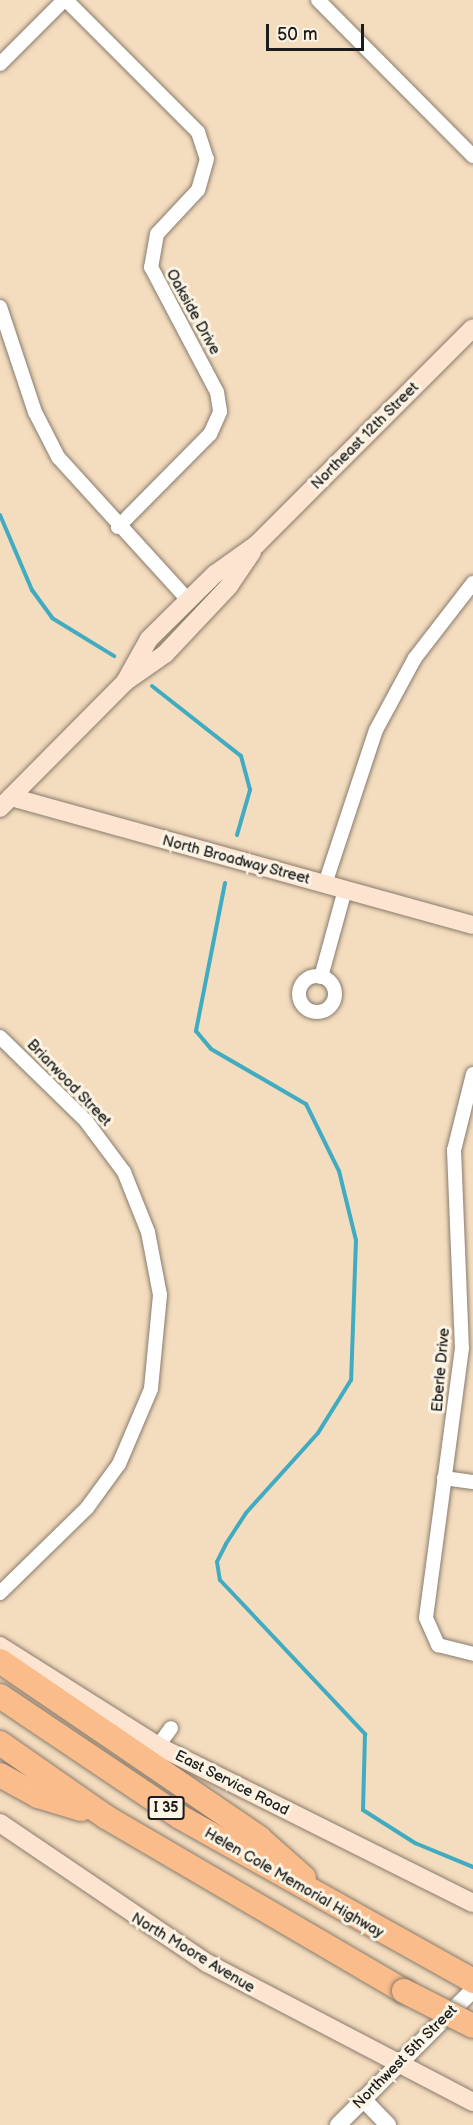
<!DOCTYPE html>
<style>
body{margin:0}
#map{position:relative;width:473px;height:2125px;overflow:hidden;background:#f4dcbe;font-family:"Balsamiq Sans",sans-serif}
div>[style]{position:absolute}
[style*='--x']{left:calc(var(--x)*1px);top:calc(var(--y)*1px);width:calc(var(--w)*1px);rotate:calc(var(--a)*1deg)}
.stream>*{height:4px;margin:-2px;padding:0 2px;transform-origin:2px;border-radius:2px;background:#41acc1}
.roads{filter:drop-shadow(0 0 2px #887c6d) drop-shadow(0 0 2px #887c6d)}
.minor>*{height:14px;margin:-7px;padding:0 7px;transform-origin:7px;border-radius:7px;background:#fff}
.minor>.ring{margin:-7px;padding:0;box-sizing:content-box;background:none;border:14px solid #fff;border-radius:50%}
.tertiary>*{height:16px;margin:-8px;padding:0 8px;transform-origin:8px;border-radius:8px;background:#fff}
.secondary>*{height:18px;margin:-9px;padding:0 9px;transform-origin:9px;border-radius:9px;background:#fde4d1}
.motorway>*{height:24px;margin:-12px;padding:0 12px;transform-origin:12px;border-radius:12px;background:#fabc8b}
.bridges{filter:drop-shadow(0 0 2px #887c6d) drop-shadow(0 0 2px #887c6d)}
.motorway-bridge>*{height:24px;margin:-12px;padding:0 12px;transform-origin:12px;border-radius:12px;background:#fabc8b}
span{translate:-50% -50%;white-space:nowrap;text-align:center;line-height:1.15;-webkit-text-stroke:6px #fcf5e5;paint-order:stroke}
.shield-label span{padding:2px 4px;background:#fcf5e5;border:2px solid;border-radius:4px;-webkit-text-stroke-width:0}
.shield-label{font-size:14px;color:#1c1c1c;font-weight:700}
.street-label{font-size:15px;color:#1c1c1c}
.scale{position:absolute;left:266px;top:24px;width:98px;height:27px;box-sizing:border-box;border:3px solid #1c1c1c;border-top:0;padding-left:8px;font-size:18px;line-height:21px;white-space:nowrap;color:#1c1c1c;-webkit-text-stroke:4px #fcf5e5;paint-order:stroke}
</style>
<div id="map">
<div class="stream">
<i style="--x:0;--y:515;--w:82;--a:66.9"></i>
<i style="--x:32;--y:590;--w:34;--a:54"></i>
<i style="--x:52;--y:618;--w:73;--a:31.5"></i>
<i style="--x:152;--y:686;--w:113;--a:38.2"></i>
<i style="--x:241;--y:756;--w:35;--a:75"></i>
<i style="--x:250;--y:790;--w:47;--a:106.1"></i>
<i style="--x:225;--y:883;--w:151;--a:101.1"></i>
<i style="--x:196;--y:1031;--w:23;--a:50"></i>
<i style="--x:211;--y:1049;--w:110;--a:30.1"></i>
<i style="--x:306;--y:1104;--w:75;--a:63.8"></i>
<i style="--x:339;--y:1171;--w:71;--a:76.2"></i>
<i style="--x:356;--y:1240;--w:140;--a:92"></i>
<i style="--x:351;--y:1380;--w:62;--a:121.9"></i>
<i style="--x:318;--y:1433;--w:108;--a:132"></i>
<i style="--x:246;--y:1513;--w:37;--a:123"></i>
<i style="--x:226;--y:1544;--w:20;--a:117"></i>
<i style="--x:217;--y:1562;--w:18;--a:81"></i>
<i style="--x:220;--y:1580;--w:212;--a:46.7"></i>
<i style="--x:365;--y:1734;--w:76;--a:91.5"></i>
<i style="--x:363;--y:1810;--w:62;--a:32.4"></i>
<i style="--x:415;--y:1843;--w:63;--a:22.5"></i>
</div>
<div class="roads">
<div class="minor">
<i style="--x:66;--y:0;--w:187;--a:45"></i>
<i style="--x:198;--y:132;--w:28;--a:72"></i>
<i style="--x:207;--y:159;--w:32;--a:106"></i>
<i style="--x:198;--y:190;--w:60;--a:133"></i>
<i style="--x:157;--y:234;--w:34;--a:100"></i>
<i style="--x:151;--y:267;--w:141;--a:62.2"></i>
<i style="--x:217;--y:392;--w:20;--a:81"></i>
<i style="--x:220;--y:412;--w:24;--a:114"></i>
<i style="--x:210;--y:434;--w:131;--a:134.7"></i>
<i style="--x:318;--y:0;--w:220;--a:45.2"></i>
<i style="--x:0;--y:64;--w:91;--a:-45"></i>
<i style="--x:0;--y:307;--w:111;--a:71.6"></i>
<i style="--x:35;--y:412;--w:51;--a:62.9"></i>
<i style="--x:58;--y:457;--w:193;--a:47.7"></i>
<i style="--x:325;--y:884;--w:162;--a:-71.7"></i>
<i style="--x:376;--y:730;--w:82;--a:-61.6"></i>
<i style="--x:415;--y:658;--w:95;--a:-52.3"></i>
<i class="ring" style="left:299px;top:976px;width:22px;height:22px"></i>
<i style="--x:321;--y:977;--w:90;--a:-74.6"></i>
<i style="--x:0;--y:1037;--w:120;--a:44.3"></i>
<i style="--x:86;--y:1121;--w:64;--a:53.3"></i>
<i style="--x:124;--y:1172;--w:65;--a:68.2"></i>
<i style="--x:148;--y:1232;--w:64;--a:79.2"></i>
<i style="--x:160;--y:1295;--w:94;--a:95.5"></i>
<i style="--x:151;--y:1389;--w:82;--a:113.1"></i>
<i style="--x:119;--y:1464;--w:54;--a:126"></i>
<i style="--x:87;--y:1508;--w:122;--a:135.7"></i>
<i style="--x:473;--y:1074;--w:78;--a:104"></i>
<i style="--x:454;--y:1150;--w:198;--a:87.7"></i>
<i style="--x:462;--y:1348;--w:272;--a:97.6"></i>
<i style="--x:426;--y:1618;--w:30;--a:66"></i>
<i style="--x:438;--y:1645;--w:36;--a:14"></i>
<i style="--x:444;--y:1478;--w:29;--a:8"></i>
<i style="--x:158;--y:1746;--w:22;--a:-54"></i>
</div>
<div class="tertiary">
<i style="--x:363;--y:2099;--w:36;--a:46"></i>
<i style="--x:338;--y:2125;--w:191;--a:-45"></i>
</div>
<div class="secondary">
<i style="--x:125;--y:682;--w:49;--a:-60.8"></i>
<i style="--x:149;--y:639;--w:93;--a:-44.6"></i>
<i style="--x:215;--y:574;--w:52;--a:-35.5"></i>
<i style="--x:257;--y:544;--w:305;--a:-45"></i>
<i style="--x:11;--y:797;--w:479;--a:15.5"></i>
<i style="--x:0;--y:808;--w:177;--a:-45.2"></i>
<i style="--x:125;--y:682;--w:49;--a:-35"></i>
<i style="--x:165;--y:654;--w:93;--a:-46.7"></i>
<i style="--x:229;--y:586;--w:41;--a:-55.9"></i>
<i style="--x:0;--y:1646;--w:187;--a:32.3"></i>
<i style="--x:158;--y:1746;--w:352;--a:26.5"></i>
<i style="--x:0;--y:1823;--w:250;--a:34.1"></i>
<i style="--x:207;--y:1963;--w:300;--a:27.6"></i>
</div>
<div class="motorway">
<i style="--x:0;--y:1661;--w:314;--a:34.3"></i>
<i style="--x:259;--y:1838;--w:60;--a:41.6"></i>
<i style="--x:0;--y:1696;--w:217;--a:33.9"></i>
<i style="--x:180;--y:1817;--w:336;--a:29.2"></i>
<i style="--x:0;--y:1743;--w:129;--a:34.9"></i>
<i style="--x:106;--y:1817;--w:345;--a:30.3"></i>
<i style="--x:0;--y:1775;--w:43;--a:28.9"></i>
<i style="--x:38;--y:1796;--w:45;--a:16.8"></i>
</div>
</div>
<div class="bridges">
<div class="motorway-bridge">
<i style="--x:404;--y:1991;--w:77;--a:26.9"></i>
</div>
</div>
<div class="shield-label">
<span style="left:166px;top:1808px">I 35</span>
</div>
<div class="street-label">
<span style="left:193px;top:312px;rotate:61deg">Oakside Drive</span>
<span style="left:365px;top:436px;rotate:-45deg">Northeast 12th Street</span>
<span style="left:236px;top:860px;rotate:15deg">North Broadway Street</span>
<span style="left:69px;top:1083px;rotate:46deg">Briarwood Street</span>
<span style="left:441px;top:1370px;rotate:-85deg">Eberle Drive</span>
<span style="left:232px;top:1783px;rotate:27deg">East Service Road</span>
<span style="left:294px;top:1883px;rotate:30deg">Helen Cole Memorial Highway</span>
<span style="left:193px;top:1953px;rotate:31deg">North Moore Avenue</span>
<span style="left:405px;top:2057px;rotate:-45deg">Northwest 5th Street</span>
</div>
<div class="scale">50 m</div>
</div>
